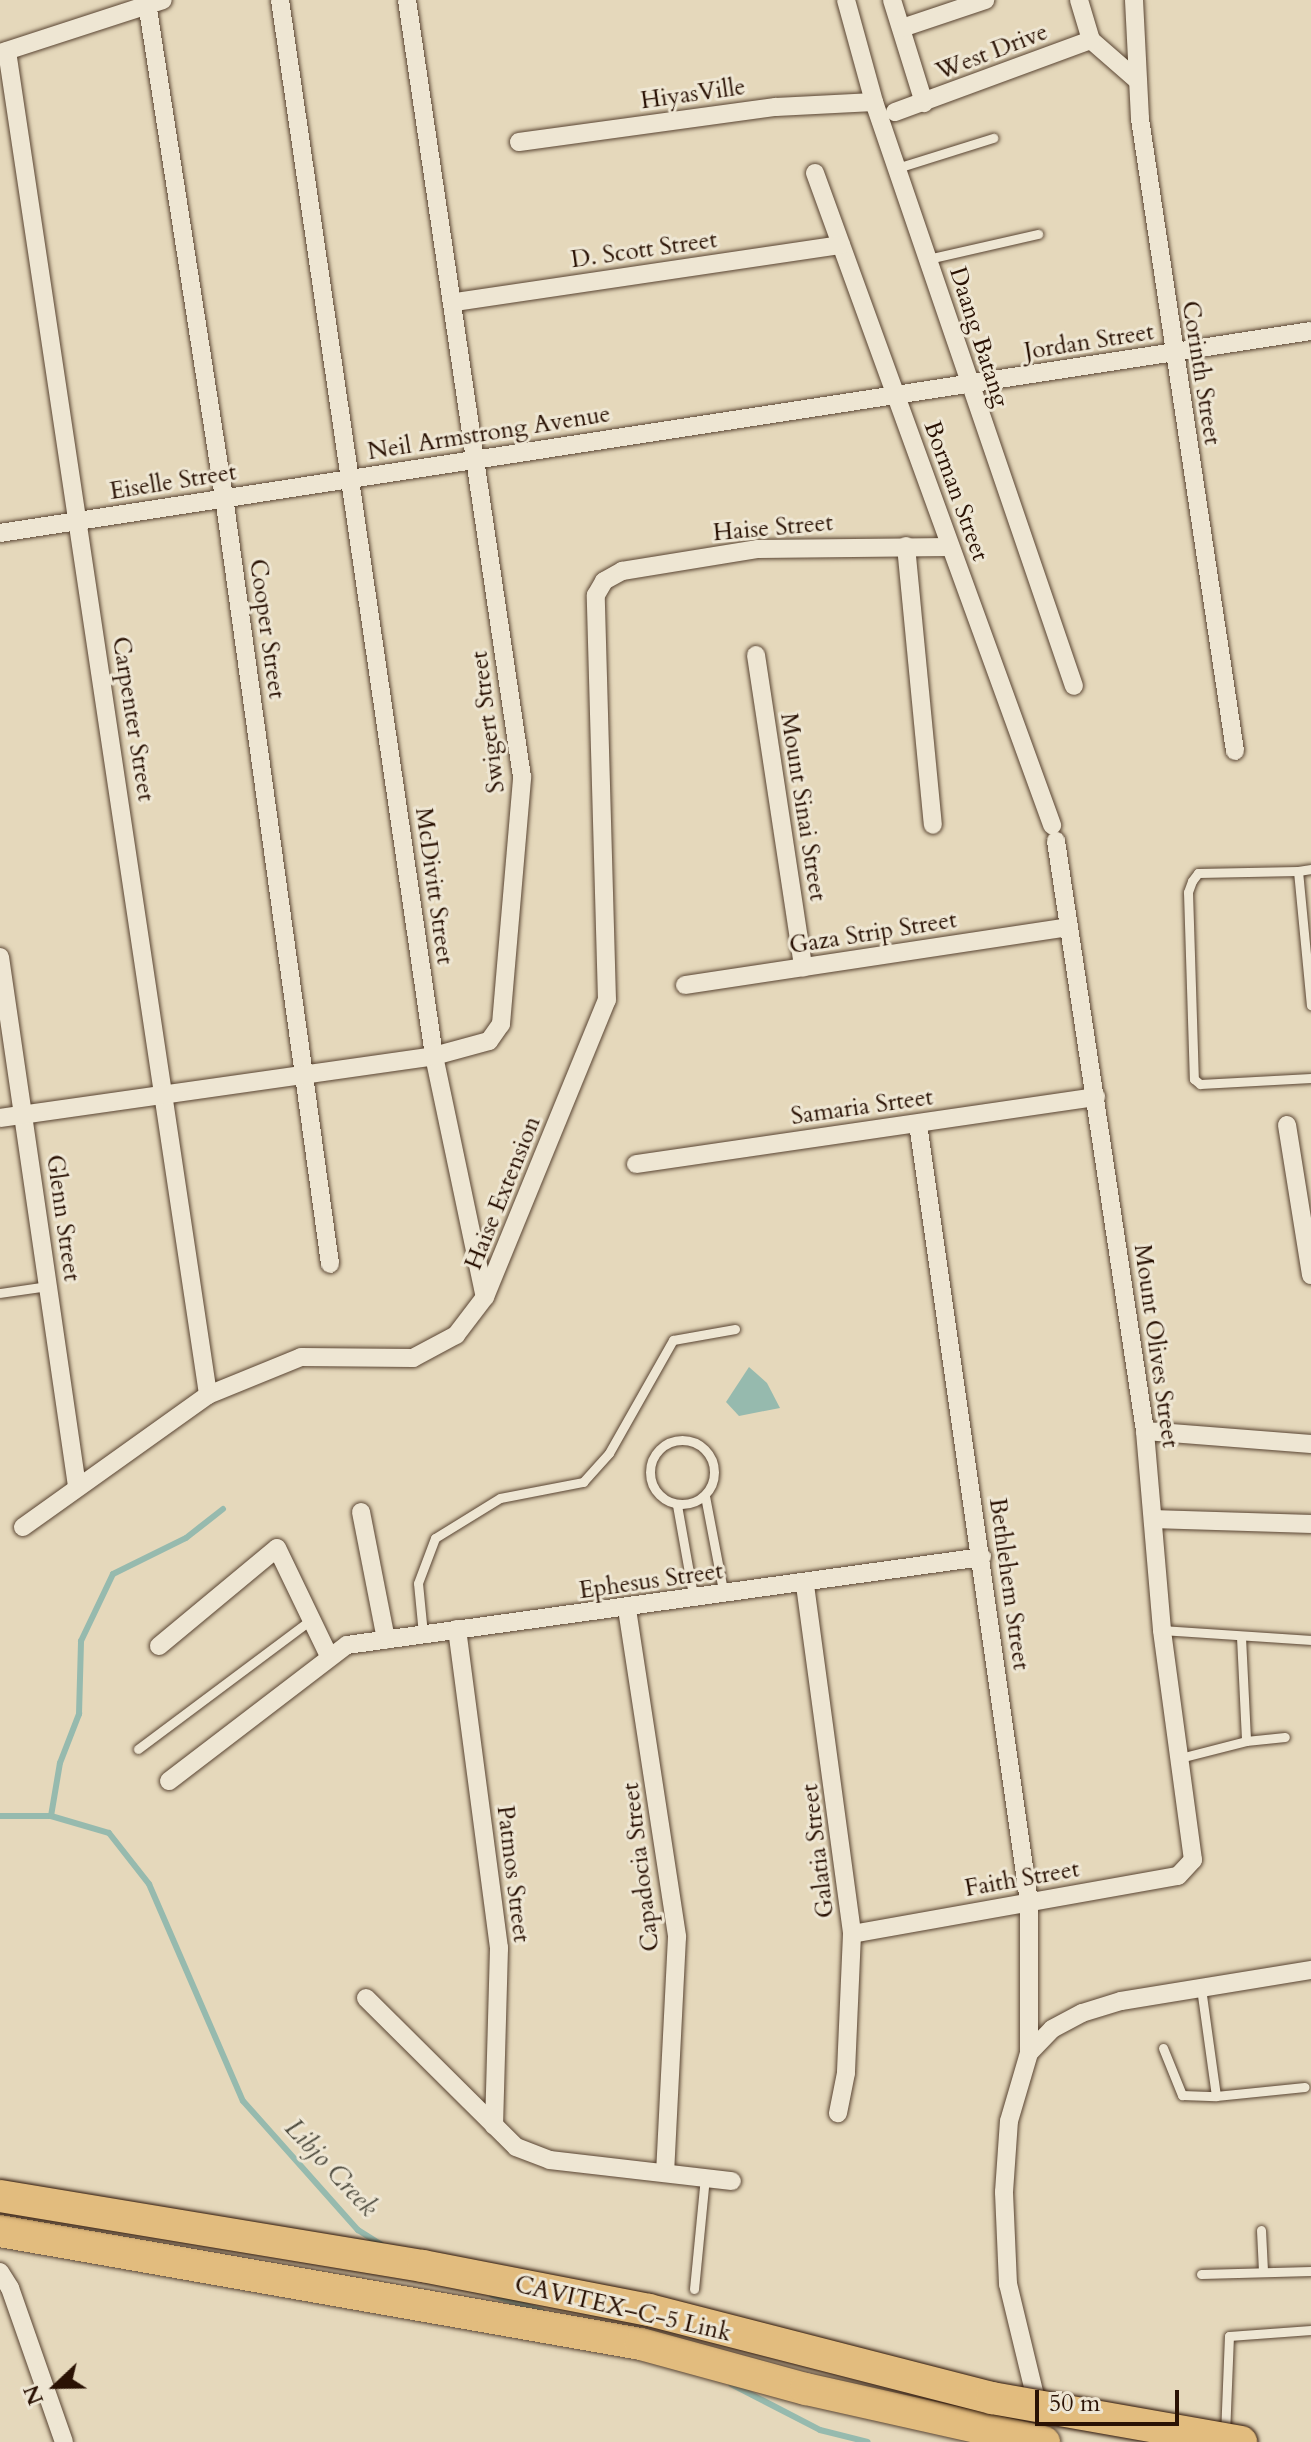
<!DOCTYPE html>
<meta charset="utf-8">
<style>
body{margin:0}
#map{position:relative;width:1311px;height:2442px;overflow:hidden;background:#e5d8bb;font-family:Cardo,serif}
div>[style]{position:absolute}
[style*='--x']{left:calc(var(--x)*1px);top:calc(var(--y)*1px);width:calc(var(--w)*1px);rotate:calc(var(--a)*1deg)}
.water>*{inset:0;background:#96baae}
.stream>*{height:6px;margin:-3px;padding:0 3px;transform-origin:3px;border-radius:3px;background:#96baae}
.roads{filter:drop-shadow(0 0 2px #594432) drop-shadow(0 0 2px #594432)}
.service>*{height:9px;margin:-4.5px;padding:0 4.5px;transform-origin:4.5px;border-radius:4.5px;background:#eee6d3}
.service>.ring{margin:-4.5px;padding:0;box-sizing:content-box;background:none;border:9px solid #eee6d3;border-radius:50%}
.minor>*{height:18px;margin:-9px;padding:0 9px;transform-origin:9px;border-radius:9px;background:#eee6d3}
.motorway>*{height:32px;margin:-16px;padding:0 16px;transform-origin:16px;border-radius:16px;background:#e2bc7e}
.bridges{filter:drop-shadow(0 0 2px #2a1204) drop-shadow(0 0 2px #2a1204)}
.motorway-bridge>*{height:32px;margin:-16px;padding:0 16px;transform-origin:16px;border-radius:16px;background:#e2bc7e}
span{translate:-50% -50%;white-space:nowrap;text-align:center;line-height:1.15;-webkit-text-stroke:6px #eee6d3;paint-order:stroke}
.street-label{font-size:24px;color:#2a1204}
.water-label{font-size:26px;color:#504d40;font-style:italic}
.north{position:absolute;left:16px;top:2346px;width:80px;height:80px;-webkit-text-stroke:6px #eee6d3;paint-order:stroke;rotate:248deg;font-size:22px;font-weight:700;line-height:32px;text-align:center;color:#2a1204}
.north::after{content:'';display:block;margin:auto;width:28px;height:36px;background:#2a1204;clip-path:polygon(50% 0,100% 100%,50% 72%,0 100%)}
.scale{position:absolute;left:1035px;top:2390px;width:144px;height:36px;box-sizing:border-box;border:4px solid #2a1204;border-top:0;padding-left:10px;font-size:24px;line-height:28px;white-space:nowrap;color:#2a1204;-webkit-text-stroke:6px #eee6d3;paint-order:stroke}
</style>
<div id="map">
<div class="water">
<i style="clip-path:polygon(749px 1367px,767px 1383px,780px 1408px,739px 1416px,726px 1402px)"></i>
</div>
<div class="stream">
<i style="--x:0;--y:1816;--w:51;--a:0"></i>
<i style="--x:51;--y:1816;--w:60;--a:16.3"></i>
<i style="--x:109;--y:1833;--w:65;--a:51.9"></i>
<i style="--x:149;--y:1884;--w:236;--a:66.6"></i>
<i style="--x:243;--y:2101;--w:173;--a:48.3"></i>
<i style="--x:358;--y:2230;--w:31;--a:32"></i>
<i style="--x:51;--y:1816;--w:54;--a:-80.4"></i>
<i style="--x:60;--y:1763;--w:53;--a:-68.8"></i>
<i style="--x:79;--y:1714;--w:73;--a:-88.4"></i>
<i style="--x:81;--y:1641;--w:74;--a:-64.5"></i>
<i style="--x:113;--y:1574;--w:81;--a:-26.3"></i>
<i style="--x:186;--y:1538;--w:47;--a:-38.1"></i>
<i style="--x:492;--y:2295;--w:52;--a:17.7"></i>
<i style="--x:731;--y:2384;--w:100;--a:27.3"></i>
<i style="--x:820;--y:2430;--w:49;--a:14"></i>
</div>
<div class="roads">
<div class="service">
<i style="--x:897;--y:168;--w:101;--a:-17.4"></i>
<i style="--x:928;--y:259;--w:113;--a:-12.8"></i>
<i style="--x:1311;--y:869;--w:13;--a:171"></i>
<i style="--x:1298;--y:871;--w:135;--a:84.5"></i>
<i style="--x:1298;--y:871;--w:100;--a:178.9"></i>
<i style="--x:1198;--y:873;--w:10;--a:127"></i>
<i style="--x:1192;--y:881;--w:12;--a:110"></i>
<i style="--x:1188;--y:892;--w:187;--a:88.2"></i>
<i style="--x:1194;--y:1079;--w:8;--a:40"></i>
<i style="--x:1200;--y:1084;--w:111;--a:-3.1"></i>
<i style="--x:0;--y:1293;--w:49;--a:-8.3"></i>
<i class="ring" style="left:650px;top:1440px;width:55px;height:55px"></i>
<i style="--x:705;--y:1496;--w:102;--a:79.2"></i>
<i style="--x:677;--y:1505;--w:97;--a:79.9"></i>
<i style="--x:1162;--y:1630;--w:149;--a:3.8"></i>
<i style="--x:423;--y:1634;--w:51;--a:-95.6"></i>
<i style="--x:418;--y:1583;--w:48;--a:-69.3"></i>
<i style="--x:435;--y:1538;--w:76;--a:-31.6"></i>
<i style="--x:500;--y:1498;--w:85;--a:-10.9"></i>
<i style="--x:583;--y:1482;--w:39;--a:-48"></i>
<i style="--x:609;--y:1453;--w:130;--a:-60.5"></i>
<i style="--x:673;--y:1340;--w:63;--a:-10.1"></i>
<i style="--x:1241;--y:1637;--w:104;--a:87.2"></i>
<i style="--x:138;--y:1749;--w:217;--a:-36.8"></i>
<i style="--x:1180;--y:1758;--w:68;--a:-14.4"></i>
<i style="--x:1246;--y:1741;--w:39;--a:-6"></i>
<i style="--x:1201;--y:1988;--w:109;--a:82.1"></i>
<i style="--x:1216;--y:2096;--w:89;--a:-5.8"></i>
<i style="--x:1163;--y:2048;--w:51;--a:68"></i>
<i style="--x:1182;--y:2095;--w:34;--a:2"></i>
<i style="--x:1261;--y:2230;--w:41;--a:87.2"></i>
<i style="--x:1201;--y:2274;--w:110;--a:-1.6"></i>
<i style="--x:694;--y:2289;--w:113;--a:-84.4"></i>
<i style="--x:1225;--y:2435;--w:99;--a:-87.7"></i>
<i style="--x:1229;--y:2336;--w:82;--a:-4.2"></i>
</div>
<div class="minor">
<i style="--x:280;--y:0;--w:1067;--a:81.7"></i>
<i style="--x:434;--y:1056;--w:246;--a:78.1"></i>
<i style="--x:846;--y:0;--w:106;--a:74.6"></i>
<i style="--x:874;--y:102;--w:617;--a:71.1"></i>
<i style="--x:892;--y:0;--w:108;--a:72.7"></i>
<i style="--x:1079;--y:0;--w:42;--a:73.3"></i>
<i style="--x:1134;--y:0;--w:119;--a:87.1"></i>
<i style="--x:1140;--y:119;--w:639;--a:81.45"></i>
<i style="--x:147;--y:3;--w:507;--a:81.15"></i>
<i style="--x:225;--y:504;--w:767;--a:82.13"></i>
<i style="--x:902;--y:28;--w:88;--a:-18.6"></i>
<i style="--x:1091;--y:40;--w:62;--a:41.1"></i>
<i style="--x:7;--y:51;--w:1359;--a:81.49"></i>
<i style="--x:0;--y:53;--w:171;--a:-18"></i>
<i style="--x:895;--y:112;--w:209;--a:-20.2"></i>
<i style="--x:519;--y:142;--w:259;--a:-7.8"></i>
<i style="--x:776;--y:107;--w:98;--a:-2.9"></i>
<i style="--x:815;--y:173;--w:694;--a:70.02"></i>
<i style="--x:455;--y:302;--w:390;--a:-8.4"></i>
<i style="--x:0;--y:533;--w:1326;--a:-8.76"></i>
<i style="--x:906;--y:546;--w:280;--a:84.5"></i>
<i style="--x:756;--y:655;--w:316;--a:81.4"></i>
<i style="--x:0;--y:957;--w:535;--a:81.72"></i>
<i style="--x:685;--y:985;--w:387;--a:-8.6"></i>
<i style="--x:0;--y:1118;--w:438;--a:-8.1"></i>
<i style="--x:434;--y:1056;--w:57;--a:-15.3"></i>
<i style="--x:489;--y:1041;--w:21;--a:-55"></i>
<i style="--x:501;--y:1024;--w:248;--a:-85.1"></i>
<i style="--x:522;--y:777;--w:785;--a:-98.42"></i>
<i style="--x:918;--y:1124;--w:786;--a:81.88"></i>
<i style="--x:1029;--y:1902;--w:151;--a:90"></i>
<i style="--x:1287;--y:1125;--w:152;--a:80.9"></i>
<i style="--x:636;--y:1164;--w:465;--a:-8.3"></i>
<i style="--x:1145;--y:1431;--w:167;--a:4.5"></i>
<i style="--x:361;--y:1512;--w:130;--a:78.9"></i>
<i style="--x:1153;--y:1519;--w:158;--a:1.8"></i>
<i style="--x:23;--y:1527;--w:227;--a:-35.5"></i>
<i style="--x:208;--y:1395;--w:100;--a:-22.2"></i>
<i style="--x:301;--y:1357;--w:112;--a:0.5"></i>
<i style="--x:413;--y:1358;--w:49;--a:-28.1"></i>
<i style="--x:456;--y:1335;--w:48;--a:-52.7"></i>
<i style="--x:485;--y:1297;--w:321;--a:-67.7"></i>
<i style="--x:607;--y:1000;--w:405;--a:-91.6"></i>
<i style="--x:596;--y:595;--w:16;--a:-60"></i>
<i style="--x:604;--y:581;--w:21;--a:-29"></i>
<i style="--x:622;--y:571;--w:138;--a:-9.2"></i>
<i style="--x:758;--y:549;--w:192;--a:-0.6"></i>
<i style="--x:805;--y:1585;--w:352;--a:82.3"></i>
<i style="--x:852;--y:1934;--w:139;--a:92.5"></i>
<i style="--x:846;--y:2073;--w:41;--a:101.3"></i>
<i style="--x:627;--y:1609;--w:332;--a:81.3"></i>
<i style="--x:677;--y:1937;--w:233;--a:92.9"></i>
<i style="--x:457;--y:1629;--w:322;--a:82.5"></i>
<i style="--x:499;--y:1948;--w:178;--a:91.6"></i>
<i style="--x:159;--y:1646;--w:153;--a:-39.7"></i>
<i style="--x:277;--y:1548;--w:120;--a:64.3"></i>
<i style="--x:169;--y:1781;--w:224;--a:-37.4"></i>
<i style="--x:347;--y:1645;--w:641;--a:-7.89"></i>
<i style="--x:852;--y:1934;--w:331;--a:-10.1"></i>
<i style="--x:1178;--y:1876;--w:22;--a:-47"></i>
<i style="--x:1193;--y:1860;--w:232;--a:-97.7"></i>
<i style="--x:1162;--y:1630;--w:200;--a:-94.9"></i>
<i style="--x:1145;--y:1431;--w:597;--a:-98.58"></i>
<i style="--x:366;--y:1998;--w:211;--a:44.8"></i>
<i style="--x:516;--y:2147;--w:36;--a:21"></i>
<i style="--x:550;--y:2160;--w:183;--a:6.6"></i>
<i style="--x:0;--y:2272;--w:19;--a:58"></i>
<i style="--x:10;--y:2288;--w:163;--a:70.7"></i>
<i style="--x:1039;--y:2412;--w:132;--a:-103.6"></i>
<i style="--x:1008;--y:2284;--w:92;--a:-92.5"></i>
<i style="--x:1004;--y:2192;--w:71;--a:-86"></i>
<i style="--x:1009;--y:2121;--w:71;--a:-73.6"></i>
<i style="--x:1029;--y:2053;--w:33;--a:-46"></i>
<i style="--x:1052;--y:2029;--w:34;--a:-28"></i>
<i style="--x:1082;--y:2013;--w:41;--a:-17.1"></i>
<i style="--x:1121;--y:2001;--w:193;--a:-9.3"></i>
</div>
<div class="motorway">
<i style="--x:0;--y:2231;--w:651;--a:10"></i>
<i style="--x:641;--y:2344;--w:171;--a:15.3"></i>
<i style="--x:806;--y:2389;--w:244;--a:12.6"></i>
</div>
</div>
<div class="bridges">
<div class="motorway-bridge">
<i style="--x:0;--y:2196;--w:429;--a:9.4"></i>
<i style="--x:423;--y:2266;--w:230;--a:11"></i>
<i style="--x:649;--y:2310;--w:354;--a:14.4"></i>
<i style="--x:992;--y:2398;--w:253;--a:10"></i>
</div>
</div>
<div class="street-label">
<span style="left:992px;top:52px;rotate:-21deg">West Drive</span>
<span style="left:693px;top:94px;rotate:-8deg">HiyasVille</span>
<span style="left:644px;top:250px;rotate:-8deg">D. Scott Street</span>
<span style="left:979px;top:337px;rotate:72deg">Daang Batang</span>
<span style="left:1089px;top:342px;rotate:-9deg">Jordan Street</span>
<span style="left:1201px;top:373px;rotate:81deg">Corinth Street</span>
<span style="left:489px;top:433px;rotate:-9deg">Neil Armstrong Avenue</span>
<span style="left:173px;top:482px;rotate:-9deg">Eiselle Street</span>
<span style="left:956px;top:491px;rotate:70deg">Borman Street</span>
<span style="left:773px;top:528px;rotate:-5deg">Haise Street</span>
<span style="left:267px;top:629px;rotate:82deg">Cooper Street</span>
<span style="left:133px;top:719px;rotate:81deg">Carpenter Street</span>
<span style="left:488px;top:722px;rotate:-97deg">Swigert Street</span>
<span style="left:803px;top:807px;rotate:81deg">Mount Sinai Street</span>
<span style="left:434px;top:886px;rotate:82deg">McDivitt Street</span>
<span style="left:873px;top:933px;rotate:-9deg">Gaza Strip Street</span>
<span style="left:862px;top:1107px;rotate:-8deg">Samaria Srteet</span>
<span style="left:503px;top:1193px;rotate:-68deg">Haise Extension</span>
<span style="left:63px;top:1218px;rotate:82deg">Glenn Street</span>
<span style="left:1156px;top:1346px;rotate:82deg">Mount Olives Street</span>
<span style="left:651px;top:1581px;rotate:-8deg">Ephesus Street</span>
<span style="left:1009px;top:1584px;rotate:82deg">Bethlehem Street</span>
<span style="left:818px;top:1851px;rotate:-97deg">Galatia Street</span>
<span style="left:641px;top:1867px;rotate:-97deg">Capadocia Street</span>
<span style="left:513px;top:1874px;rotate:83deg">Patmos Street</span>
<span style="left:1022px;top:1879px;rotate:-10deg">Faith Street</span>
<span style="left:623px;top:2309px;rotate:13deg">CAVITEX–C-5 Link</span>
</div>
<div class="water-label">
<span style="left:331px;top:2168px;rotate:47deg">Libjo Creek</span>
</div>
<div class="north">N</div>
<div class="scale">50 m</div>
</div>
